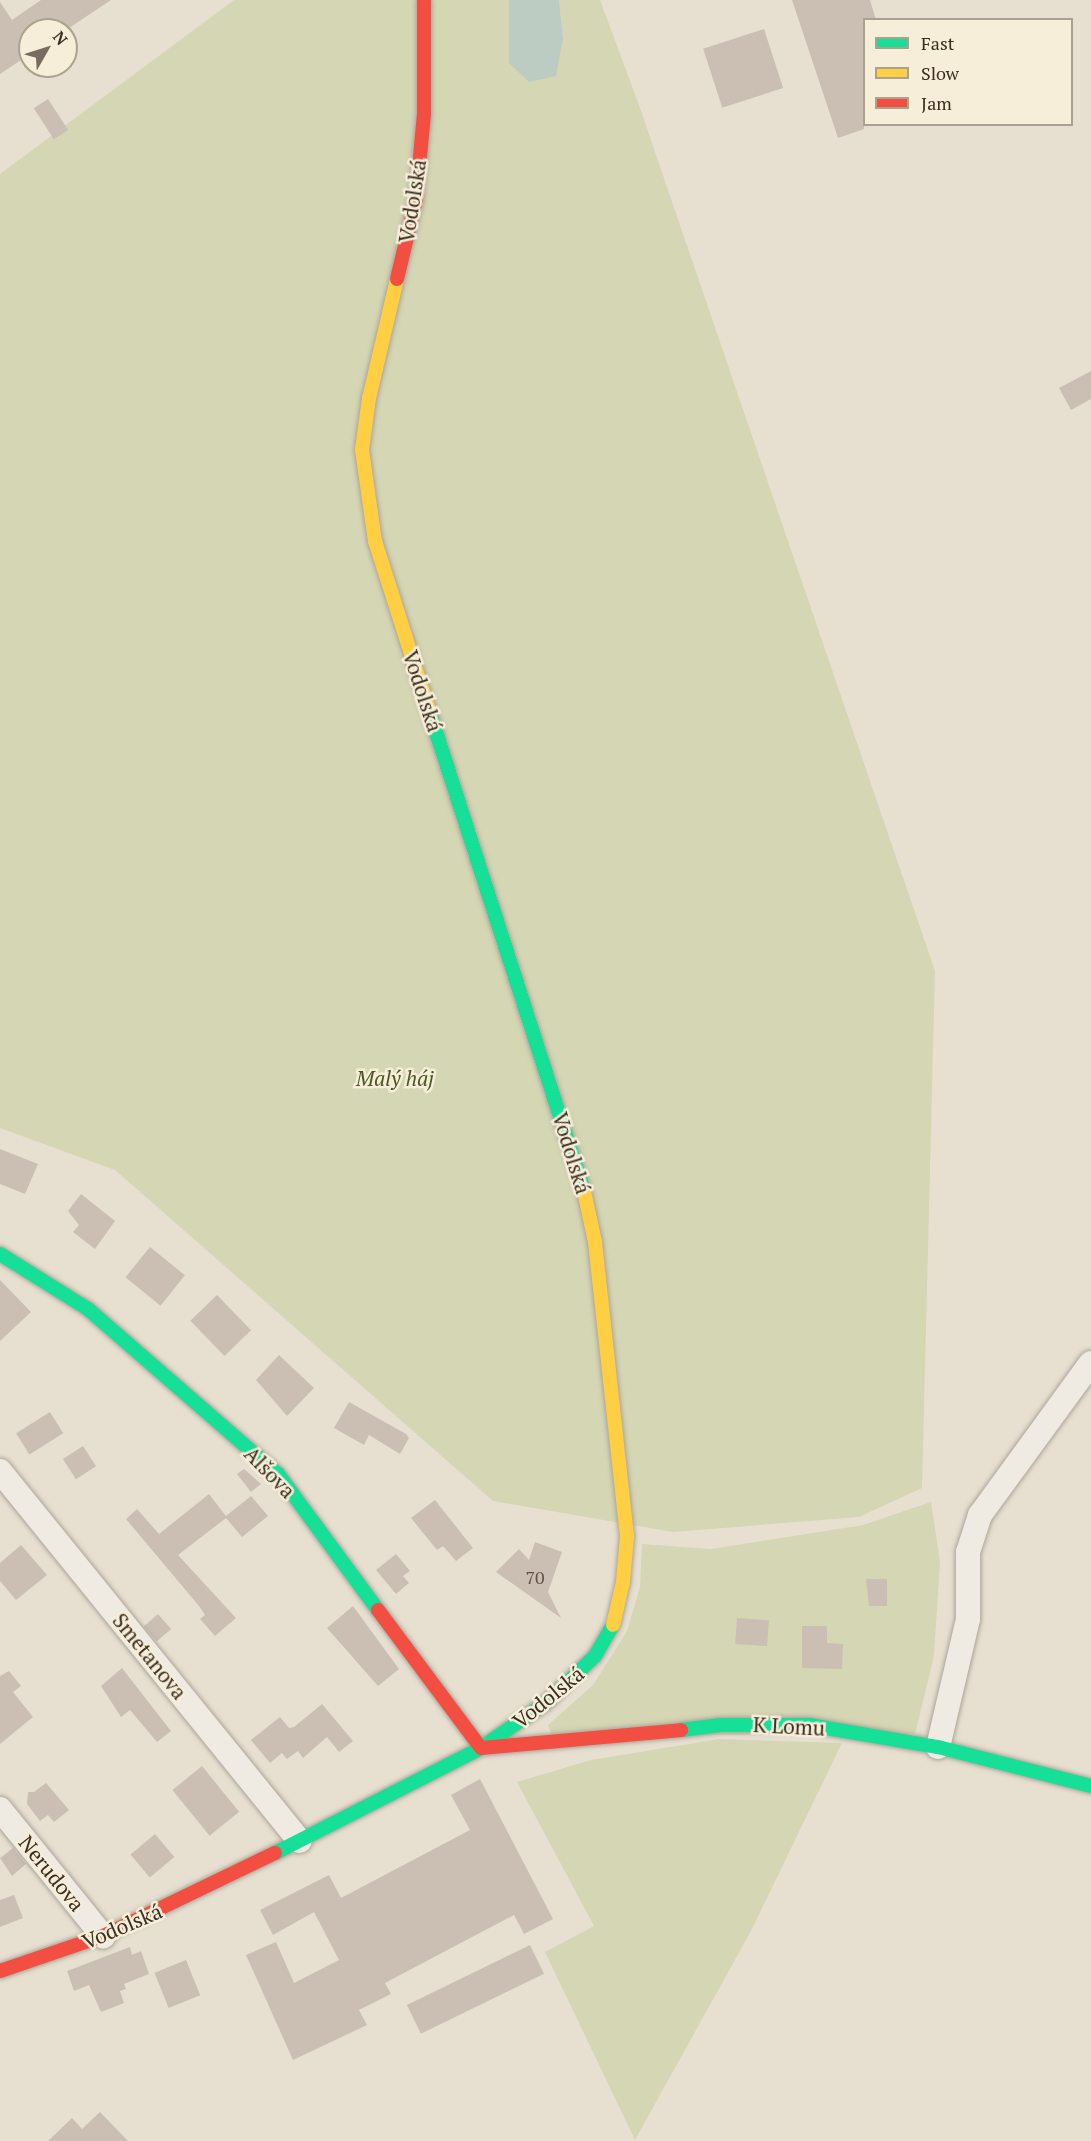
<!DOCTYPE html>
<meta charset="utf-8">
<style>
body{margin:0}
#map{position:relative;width:1091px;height:2141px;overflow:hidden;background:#e7e0d1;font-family:"PT Serif",serif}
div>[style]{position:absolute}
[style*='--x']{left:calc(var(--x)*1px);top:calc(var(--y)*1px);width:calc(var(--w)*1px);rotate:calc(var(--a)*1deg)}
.green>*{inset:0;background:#d5d6b4}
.water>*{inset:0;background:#bcccc2}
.building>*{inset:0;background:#cabfb2;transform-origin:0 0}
.roads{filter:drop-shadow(0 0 2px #aca599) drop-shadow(0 0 2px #aca599)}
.street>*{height:24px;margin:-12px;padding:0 12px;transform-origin:12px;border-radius:12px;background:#efebe2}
.fast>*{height:14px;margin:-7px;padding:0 7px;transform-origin:7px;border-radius:7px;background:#16e098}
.slow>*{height:14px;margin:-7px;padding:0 7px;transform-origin:7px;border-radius:7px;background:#ffcf43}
.jam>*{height:14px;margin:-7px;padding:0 7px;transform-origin:7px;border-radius:7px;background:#f24e42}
span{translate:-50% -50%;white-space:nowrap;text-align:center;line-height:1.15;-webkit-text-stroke:5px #f6eed8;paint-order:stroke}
.number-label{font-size:18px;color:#5f5245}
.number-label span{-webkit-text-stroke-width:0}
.street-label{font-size:21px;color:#3b2e21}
.park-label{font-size:21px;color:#4a5827;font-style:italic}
.legend{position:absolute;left:863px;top:18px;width:210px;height:108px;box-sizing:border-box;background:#f6eed8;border:2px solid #aba18f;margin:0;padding:8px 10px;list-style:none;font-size:18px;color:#3b2e21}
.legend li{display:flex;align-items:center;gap:12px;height:30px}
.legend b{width:30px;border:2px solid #aba18f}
.north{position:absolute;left:18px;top:18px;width:60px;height:60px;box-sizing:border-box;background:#f6eed8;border:2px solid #aba18f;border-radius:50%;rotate:51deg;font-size:16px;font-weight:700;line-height:24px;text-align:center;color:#3b2e21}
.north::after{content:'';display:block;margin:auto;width:21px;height:27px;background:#776c5f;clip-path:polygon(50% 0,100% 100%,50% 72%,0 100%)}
</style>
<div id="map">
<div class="green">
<i style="clip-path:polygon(234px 0,509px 0,509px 63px,563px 38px,559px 0,600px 0,639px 105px,935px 971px,922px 1488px,859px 1517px,673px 1532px,493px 1501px,115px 1170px,0 1128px,0 174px)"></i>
<i style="clip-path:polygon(931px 1502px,940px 1561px,934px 1656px,915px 1734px,552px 1736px,548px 1725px,593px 1685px,627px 1631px,640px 1587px,642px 1544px,711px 1549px,863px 1525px)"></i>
<i style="clip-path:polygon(719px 1739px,842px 1743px,751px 1931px,635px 2140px,545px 1952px,594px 1926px,517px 1782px,591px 1760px)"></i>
</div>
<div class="water">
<i style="clip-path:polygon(509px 0,559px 0,563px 38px,556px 76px,529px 82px,509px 63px)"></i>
</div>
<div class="building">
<i style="clip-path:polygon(41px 0,111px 0,66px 30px,30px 30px,30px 54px,0 74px,0 2px,12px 20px)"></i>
<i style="clip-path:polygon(792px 0,870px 0,876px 20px,864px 20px,864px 129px,838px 138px)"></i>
<i style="left:764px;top:29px;width:62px;height:64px;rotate:72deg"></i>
<i style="left:48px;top:99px;width:37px;height:17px;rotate:57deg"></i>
<i style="clip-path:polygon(1091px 371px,1091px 399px,1071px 410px,1059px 388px)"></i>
<i style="clip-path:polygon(0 1149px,38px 1164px,25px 1194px,0 1184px)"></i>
<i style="clip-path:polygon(81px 1194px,115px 1221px,95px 1249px,73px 1232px,79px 1225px,68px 1211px)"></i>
<i style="left:150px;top:1247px;width:45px;height:39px;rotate:39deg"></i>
<i style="clip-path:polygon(0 1280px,31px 1312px,0 1341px)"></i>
<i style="left:217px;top:1295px;width:49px;height:37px;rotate:46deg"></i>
<i style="clip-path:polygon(279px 1355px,314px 1388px,287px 1416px,256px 1380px)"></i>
<i style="clip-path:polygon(349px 1402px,406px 1434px,409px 1438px,400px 1454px,369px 1435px,364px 1445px,334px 1428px)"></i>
<i style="left:50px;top:1412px;width:25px;height:40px;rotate:58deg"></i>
<i style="left:83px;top:1446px;width:24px;height:24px;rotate:57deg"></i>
<i style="clip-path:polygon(244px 1469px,261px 1484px,251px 1492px,237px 1474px)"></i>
<i style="clip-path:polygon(209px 1494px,226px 1516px,251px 1496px,268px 1516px,242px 1537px,226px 1518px,178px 1555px,236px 1618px,215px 1636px,200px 1619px,205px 1615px,199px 1606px,126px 1519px,137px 1509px,159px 1534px)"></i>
<i style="clip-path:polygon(435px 1500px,473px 1548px,456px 1561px,443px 1546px,437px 1550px,411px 1518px)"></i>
<i style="clip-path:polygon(535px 1542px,562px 1552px,548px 1592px,561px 1618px,496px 1572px,519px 1549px,529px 1560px)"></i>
<i style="clip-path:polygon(21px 1545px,47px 1575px,16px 1600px,0 1581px,0 1563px)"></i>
<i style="clip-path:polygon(396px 1554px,410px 1571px,403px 1576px,409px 1583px,396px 1594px,376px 1570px)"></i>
<i style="clip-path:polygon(866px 1579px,887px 1579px,887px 1606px,869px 1606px)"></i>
<i style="clip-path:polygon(353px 1606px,399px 1669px,378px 1686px,327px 1628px)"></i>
<i style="left:158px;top:1614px;width:20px;height:19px;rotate:49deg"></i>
<i style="left:737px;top:1618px;width:32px;height:26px;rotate:4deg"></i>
<i style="clip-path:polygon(802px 1626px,827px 1626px,827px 1643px,843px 1644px,842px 1669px,802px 1668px)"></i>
<i style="clip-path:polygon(122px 1668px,171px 1731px,157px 1742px,130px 1710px,121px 1717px,101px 1686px)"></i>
<i style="clip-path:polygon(9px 1671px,21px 1686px,13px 1692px,33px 1717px,0 1744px,0 1676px)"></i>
<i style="clip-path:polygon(322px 1704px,353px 1741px,339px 1752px,327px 1737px,303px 1758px,298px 1751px,287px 1759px,282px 1753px,270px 1763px,251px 1740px,280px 1717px,289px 1728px,294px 1727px)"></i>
<i style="left:202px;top:1766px;width:59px;height:38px;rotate:51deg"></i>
<i style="clip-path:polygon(480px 1779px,553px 1919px,524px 1934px,514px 1915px,385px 1983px,391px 1994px,359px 2010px,367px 2025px,293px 2060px,246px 1955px,276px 1942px,294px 1983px,339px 1960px,314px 1912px,273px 1935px,260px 1910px,329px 1875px,341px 1898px,470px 1830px,451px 1795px)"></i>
<i style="clip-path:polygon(46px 1783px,69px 1810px,54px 1822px,48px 1815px,40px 1821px,27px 1804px,28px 1792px,34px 1792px)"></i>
<i style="left:155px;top:1834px;width:30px;height:32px;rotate:50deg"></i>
<i style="clip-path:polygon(13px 1848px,26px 1864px,12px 1876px,0 1858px)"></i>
<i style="clip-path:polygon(14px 1895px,23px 1918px,0 1927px,0 1900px)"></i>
<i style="left:530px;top:1945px;width:32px;height:137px;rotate:64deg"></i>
<i style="clip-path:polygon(130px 1947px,132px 1955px,141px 1951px,149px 1974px,124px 1984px,126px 1989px,120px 1991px,124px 2003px,101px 2012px,89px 1985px,74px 1991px,67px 1971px)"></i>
<i style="left:186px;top:1960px;width:38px;height:34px;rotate:68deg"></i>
<i style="clip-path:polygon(100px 2112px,128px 2141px,48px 2141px,72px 2118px,82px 2129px)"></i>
</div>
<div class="roads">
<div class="street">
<i style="--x:0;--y:1471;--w:476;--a:51"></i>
<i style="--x:938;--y:1747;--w:131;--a:-76.8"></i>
<i style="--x:968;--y:1619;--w:67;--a:-90"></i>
<i style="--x:968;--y:1552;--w:39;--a:-72"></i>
<i style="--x:980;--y:1515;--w:188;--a:-53.9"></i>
<i style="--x:0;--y:1809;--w:164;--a:51"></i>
</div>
<div class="fast">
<i style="--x:429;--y:710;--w:505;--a:72.14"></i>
<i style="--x:0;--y:1254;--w:104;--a:32"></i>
<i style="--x:88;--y:1309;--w:252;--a:41"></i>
<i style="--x:278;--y:1474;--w:169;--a:53.7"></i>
<i style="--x:681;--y:1730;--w:40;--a:-7.1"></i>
<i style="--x:721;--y:1725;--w:88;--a:0"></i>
<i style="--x:809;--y:1725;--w:131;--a:9.7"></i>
<i style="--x:938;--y:1747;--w:158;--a:14.3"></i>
<i style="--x:275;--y:1853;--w:231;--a:-27"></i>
<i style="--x:481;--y:1748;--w:80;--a:-34.9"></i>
<i style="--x:547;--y:1702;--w:66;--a:-43.8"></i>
<i style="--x:595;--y:1656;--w:36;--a:-60"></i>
</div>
<div class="slow">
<i style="--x:397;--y:279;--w:122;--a:103.2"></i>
<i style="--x:369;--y:398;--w:52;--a:97.7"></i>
<i style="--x:362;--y:450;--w:92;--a:81.9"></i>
<i style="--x:375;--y:541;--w:177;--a:72.3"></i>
<i style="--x:584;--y:1191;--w:52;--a:77.8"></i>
<i style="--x:595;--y:1242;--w:296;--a:83.8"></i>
<i style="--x:627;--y:1536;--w:46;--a:95"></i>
<i style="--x:623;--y:1582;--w:44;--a:103.1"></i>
</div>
<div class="jam">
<i style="--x:397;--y:279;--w:81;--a:-76.5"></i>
<i style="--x:416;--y:200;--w:87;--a:-84.7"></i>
<i style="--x:424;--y:113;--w:113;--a:-90"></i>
<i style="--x:378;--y:1610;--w:172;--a:53.3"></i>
<i style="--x:481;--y:1748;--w:201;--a:-5.1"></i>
<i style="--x:0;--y:1971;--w:109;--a:-18.8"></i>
<i style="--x:103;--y:1936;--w:191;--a:-25.8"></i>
</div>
</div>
<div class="number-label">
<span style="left:535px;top:1577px">70</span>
</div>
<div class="street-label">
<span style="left:412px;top:201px;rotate:-81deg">Vodolská</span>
<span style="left:423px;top:691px;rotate:72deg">Vodolská</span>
<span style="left:572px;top:1153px;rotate:73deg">Vodolská</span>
<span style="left:270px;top:1472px;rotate:46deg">Alšova</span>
<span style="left:150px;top:1656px;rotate:51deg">Smetanova</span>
<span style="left:548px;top:1697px;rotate:-39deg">Vodolská</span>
<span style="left:789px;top:1726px;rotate:3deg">K Lomu</span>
<span style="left:52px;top:1873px;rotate:51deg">Nerudova</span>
<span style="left:122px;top:1926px;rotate:-23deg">Vodolská</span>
</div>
<div class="park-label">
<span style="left:395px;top:1078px">Malý háj</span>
</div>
<ul class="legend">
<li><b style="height:8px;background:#16e098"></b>Fast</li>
<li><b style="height:8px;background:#ffcf43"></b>Slow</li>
<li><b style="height:8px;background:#f24e42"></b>Jam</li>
</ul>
<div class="north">N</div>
</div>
